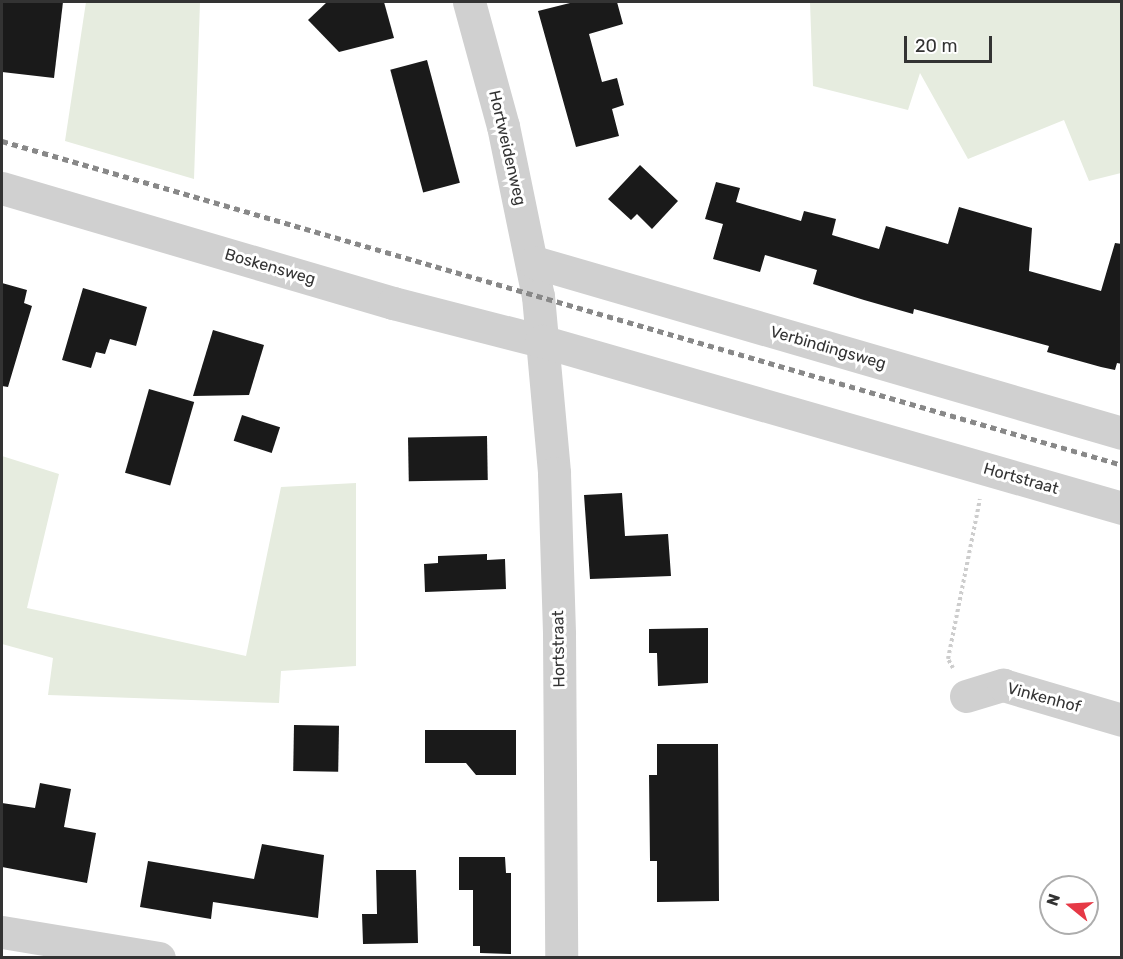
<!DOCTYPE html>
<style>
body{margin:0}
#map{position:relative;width:1123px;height:959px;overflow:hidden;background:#fff;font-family:Rubik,sans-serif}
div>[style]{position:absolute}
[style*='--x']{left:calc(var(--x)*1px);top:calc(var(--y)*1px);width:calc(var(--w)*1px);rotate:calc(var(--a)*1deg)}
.green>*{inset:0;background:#e6ecdf}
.building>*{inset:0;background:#1a1a1a;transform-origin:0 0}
.path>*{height:4px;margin-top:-2px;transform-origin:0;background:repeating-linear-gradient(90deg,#cdcdcd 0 3px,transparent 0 6px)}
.minor>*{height:33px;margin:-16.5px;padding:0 16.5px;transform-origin:16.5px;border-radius:16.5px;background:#d0d0d0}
.rail>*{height:4.5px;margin-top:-2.25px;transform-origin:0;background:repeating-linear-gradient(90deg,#888 0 6px,transparent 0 10.5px)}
span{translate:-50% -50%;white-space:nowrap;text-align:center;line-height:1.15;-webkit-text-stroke:6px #fff;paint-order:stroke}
.street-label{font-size:16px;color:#333}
.frame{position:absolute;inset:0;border:3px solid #333;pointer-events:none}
.north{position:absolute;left:1039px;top:875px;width:60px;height:60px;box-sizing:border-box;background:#fff;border:2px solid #adadad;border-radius:50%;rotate:288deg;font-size:16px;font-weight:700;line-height:24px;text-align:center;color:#333}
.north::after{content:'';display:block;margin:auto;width:21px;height:27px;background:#e63946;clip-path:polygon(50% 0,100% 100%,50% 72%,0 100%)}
.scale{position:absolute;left:904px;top:36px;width:88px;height:27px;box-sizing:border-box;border:3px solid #333;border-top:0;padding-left:8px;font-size:18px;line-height:21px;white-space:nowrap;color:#333;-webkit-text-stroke:4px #fff;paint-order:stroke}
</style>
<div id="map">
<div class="green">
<i style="clip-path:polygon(86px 2px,200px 2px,194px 179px,65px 141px)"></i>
<i style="clip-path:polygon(810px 2px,1121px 2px,1121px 173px,1089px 181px,1064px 120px,968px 159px,920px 73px,908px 110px,813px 86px)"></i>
<i style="clip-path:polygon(2px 456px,59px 474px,27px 608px,246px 656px,281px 487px,356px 483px,356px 666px,281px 671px,279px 703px,48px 695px,53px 658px,2px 644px)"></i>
</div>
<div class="building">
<i style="clip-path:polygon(2px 2px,63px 2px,54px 78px,2px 72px)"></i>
<i style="clip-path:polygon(327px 2px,384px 2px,394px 38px,339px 52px,308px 20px)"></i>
<i style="clip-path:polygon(574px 2px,617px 2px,623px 24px,589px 34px,602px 82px,617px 78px,624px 105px,612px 109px,619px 136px,576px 147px,538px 11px)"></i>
<i style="left:427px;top:60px;width:127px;height:38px;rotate:75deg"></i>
<i style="clip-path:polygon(640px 165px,678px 201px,652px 229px,637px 214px,631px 220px,608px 199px)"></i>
<i style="clip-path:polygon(716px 182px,740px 188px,736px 202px,801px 221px,804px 211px,836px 219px,832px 235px,879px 249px,886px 226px,948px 244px,959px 207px,1032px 228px,1029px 271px,1101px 291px,1115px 243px,1122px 244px,1122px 364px,1117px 363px,1115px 370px,1101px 367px,1047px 352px,1049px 346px,914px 309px,913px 314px,864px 300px,813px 284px,817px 270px,765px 255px,760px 272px,713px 259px,723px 224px,705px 219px)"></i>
<i style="clip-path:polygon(2px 283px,27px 290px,24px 303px,32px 306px,8px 387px,2px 386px)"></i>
<i style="clip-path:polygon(83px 288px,147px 307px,136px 346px,110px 339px,105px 354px,96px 352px,91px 368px,62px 360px)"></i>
<i style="clip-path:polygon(213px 330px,264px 345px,249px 395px,193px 396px)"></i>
<i style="left:149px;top:389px;width:47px;height:87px;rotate:16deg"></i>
<i style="left:242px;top:415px;width:40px;height:27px;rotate:18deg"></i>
<i style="left:487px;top:436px;width:44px;height:79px;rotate:89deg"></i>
<i style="clip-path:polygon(622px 493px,625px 536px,668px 534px,671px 576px,590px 579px,584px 495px)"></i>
<i style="clip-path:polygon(487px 554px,487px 560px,505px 559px,506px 589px,425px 592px,424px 564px,438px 563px,438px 556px)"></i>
<i style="clip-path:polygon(708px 628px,708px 683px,658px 686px,657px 653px,649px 653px,649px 629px)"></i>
<i style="left:294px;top:725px;width:45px;height:46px;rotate:1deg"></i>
<i style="clip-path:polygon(425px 730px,516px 730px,516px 775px,476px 775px,466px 763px,425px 763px)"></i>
<i style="clip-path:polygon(657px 744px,718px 744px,719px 901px,657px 902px,657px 861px,650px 861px,649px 775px,657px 775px)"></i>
<i style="clip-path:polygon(40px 783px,71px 789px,64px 827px,96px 833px,87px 883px,2px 867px,2px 803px,35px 808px)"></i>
<i style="clip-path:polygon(262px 844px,324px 855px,318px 918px,213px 902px,211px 919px,140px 907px,148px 861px,254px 879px)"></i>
<i style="clip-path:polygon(459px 857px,505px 857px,506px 873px,511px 873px,511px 954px,480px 953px,480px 946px,473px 946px,473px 890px,459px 890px)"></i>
<i style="clip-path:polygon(376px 870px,416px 870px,418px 943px,363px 944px,362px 914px,377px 914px)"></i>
</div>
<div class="path">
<i style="--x:953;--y:668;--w:10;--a:-119"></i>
<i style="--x:948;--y:659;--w:163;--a:-78.7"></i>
</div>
<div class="minor">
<i style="--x:469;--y:2;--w:129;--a:74.7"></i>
<i style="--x:503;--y:126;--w:174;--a:78.4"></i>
<i style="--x:538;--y:296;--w:178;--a:84.8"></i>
<i style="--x:554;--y:473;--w:161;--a:88.2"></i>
<i style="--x:559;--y:634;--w:324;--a:89.6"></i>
<i style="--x:2;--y:188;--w:408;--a:16.4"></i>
<i style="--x:393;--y:303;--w:153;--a:14.4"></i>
<i style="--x:541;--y:341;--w:605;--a:16.04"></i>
<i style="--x:534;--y:262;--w:612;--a:16.22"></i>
<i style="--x:966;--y:696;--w:39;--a:-17"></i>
<i style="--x:1003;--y:685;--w:124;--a:16.4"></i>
<i style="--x:2;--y:932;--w:159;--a:9.4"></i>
</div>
<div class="rail">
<i style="--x:2;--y:141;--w:1166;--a:16.13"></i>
</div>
<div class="street-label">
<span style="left:507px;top:148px;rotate:77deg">Hortweidenweg</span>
<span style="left:270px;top:267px;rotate:16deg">Boskensweg</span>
<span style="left:828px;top:348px;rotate:16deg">Verbindingsweg</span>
<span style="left:1021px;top:479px;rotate:16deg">Hortstraat</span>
<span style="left:559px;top:649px;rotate:-91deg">Hortstraat</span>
<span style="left:1044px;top:698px;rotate:15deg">Vinkenhof</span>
</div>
<div class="frame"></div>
<div class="north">N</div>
<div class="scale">20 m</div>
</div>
